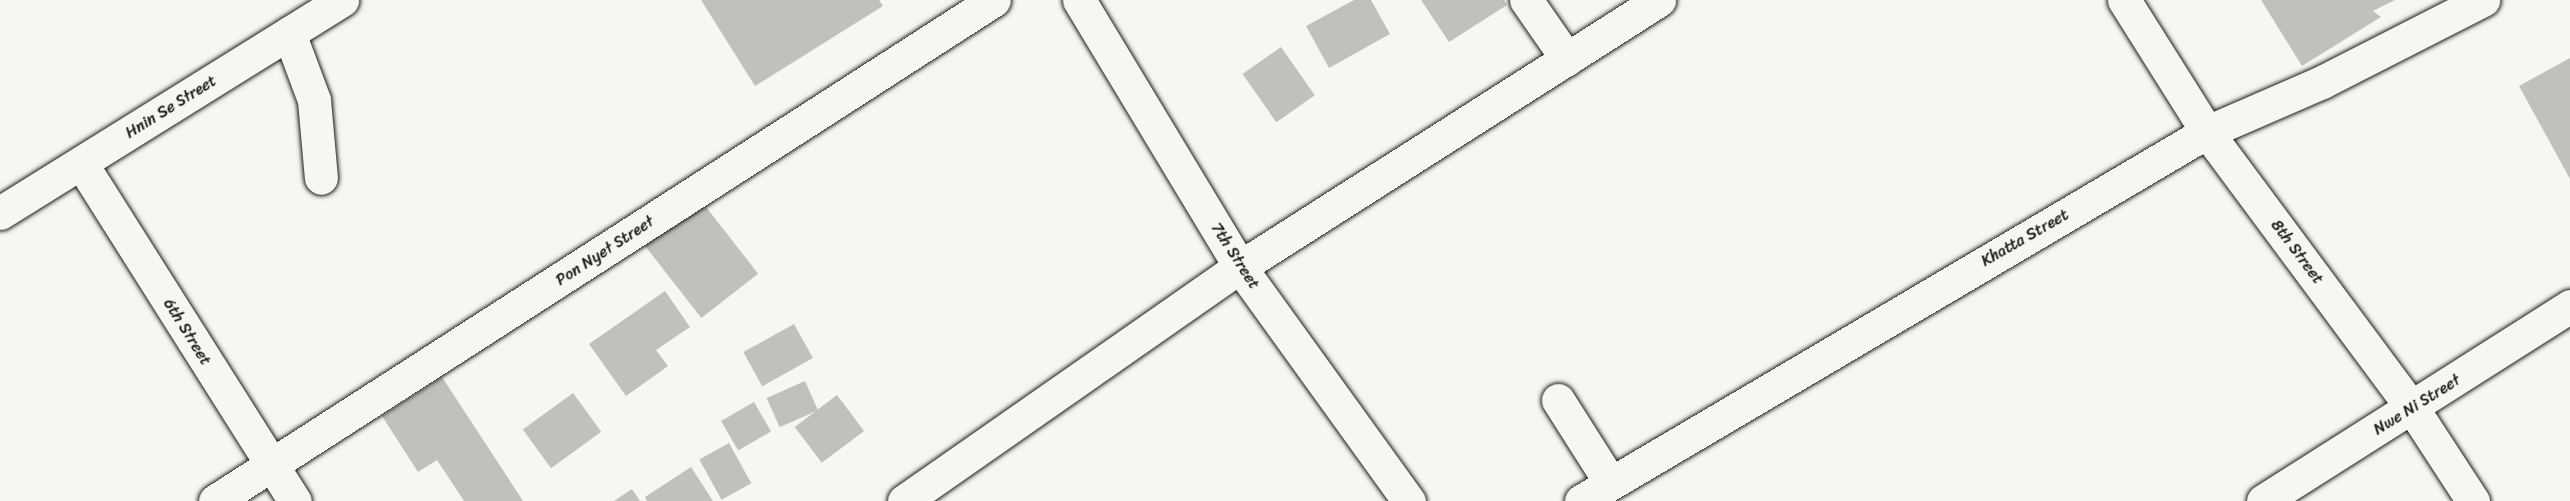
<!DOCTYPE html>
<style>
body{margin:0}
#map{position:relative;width:2570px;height:501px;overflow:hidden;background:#f6f6f2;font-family:Sriracha,sans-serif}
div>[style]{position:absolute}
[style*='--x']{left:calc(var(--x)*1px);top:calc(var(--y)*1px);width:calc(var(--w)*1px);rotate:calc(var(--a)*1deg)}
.building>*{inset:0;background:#c0c0bd;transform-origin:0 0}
.roads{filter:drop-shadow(0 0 2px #1c1c1c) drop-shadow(0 0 2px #1c1c1c)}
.minor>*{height:33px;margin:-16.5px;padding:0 16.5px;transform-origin:16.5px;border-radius:16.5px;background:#f6f6f2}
span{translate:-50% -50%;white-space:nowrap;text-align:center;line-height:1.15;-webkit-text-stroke:5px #f6f6f2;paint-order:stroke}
.street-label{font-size:16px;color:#1c1c1c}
</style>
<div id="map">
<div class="building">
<i style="clip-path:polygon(701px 0,879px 0,883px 6px,755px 86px)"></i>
<i style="clip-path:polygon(1354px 0,1371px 0,1390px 34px,1329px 68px,1306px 26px)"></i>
<i style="clip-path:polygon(1421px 0,1504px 0,1507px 5px,1449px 42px)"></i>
<i style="clip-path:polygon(2261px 0,2395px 0,2373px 11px,2381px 17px,2302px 66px)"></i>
<i style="left:1281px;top:47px;width:59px;height:47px;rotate:55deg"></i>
<i style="clip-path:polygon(2570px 58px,2570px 179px,2519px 86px)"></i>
<i style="left:699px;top:198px;width:96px;height:72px;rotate:52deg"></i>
<i style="clip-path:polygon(665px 291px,690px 327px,656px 350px,668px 366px,626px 396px,589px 344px)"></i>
<i style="left:794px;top:324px;width:39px;height:58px;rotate:61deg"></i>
<i style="clip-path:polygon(442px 377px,523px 501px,464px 501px,437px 460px,418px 472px,382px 416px)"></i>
<i style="left:805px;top:381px;width:32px;height:42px;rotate:66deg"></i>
<i style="left:573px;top:393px;width:48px;height:62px;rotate:54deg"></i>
<i style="left:837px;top:395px;width:45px;height:53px;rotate:53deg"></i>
<i style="left:754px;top:402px;width:34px;height:38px;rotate:60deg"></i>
<i style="left:729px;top:443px;width:46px;height:34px;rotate:61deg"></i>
<i style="clip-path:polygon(691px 467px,713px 501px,647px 501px,645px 497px)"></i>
<i style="clip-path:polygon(632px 489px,640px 501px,614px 501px)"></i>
</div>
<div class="roads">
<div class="minor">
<i style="--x:1079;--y:0;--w:312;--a:58.9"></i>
<i style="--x:1240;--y:267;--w:289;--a:54.2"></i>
<i style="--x:1526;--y:0;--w:72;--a:55.2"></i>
<i style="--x:2124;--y:0;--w:156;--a:57.8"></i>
<i style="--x:2207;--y:132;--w:345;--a:53.4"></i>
<i style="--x:2413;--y:409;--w:110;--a:56.9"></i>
<i style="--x:289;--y:33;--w:72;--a:69.5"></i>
<i style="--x:314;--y:100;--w:78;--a:84.9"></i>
<i style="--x:81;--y:163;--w:400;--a:57.7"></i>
<i style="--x:0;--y:213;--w:403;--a:-31.9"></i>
<i style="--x:1558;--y:400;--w:97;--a:57.6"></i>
<i style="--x:215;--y:501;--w:926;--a:-32.75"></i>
<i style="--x:904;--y:501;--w:409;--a:-34.9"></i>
<i style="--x:1240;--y:267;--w:497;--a:-32.5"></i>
<i style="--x:1581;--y:501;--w:727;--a:-30.52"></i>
<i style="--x:2207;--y:132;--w:125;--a:-23.5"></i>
<i style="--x:2322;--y:82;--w:181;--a:-27"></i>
<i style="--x:2263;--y:501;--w:364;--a:-32.4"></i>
</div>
</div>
<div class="street-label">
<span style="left:171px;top:107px;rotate:-32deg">Hnin Se Street</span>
<span style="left:2025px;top:238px;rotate:-30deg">Khatta Street</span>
<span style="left:605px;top:251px;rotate:-33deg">Pon Nyet Street</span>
<span style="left:2297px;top:252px;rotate:53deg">8th Street</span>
<span style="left:1235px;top:256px;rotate:57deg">7th Street</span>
<span style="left:187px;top:332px;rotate:58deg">6th Street</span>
<span style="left:2417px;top:405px;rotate:-32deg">Nwe Ni Street</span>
</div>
</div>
